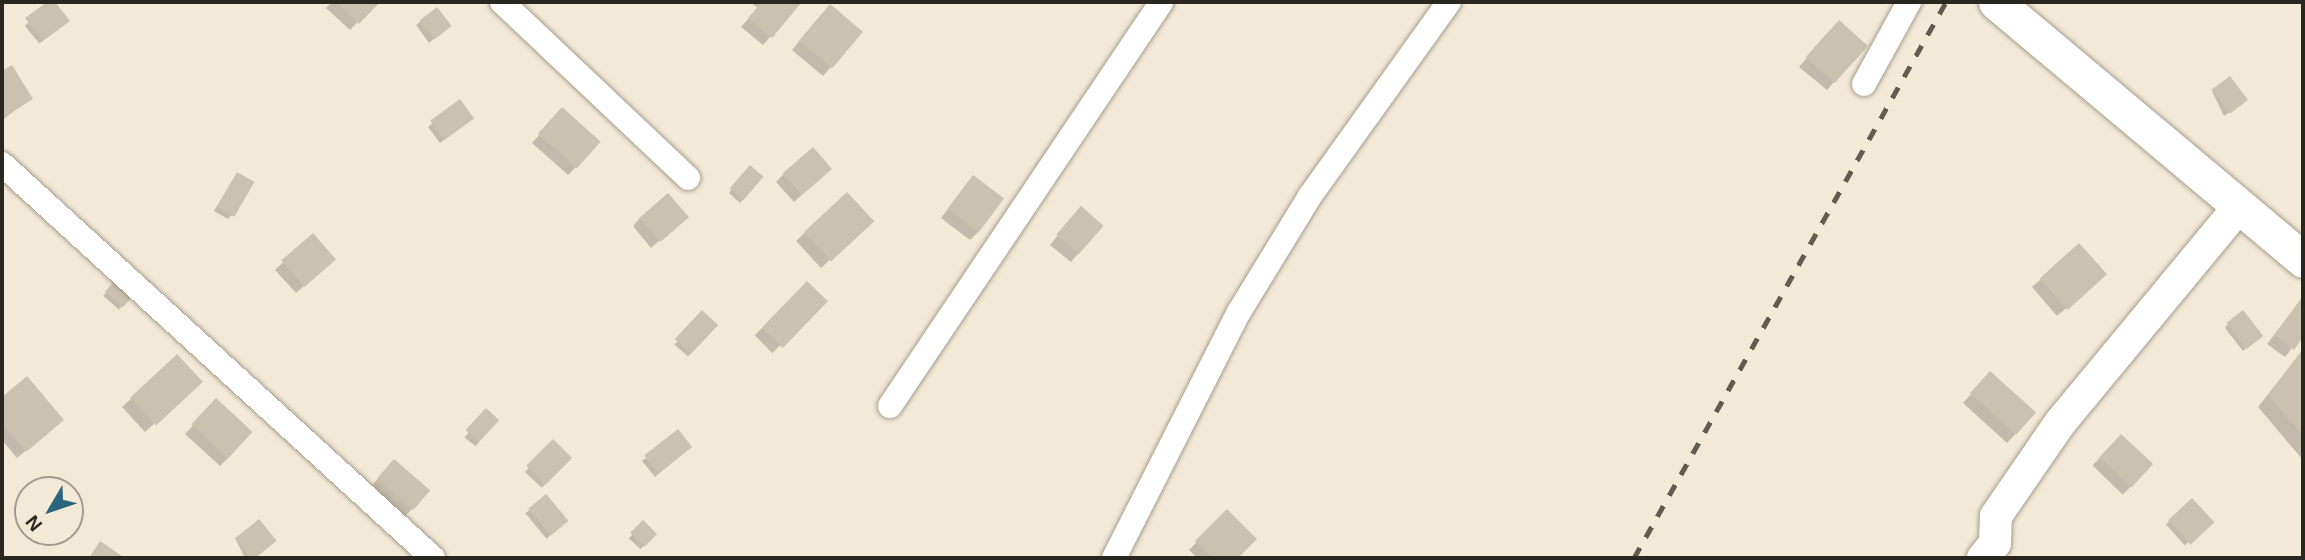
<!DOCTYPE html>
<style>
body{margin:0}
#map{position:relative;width:2305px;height:560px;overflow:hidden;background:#f3e9d7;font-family:Helvetica,sans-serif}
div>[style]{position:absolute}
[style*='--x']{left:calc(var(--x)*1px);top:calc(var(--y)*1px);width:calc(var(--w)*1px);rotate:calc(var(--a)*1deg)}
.shadow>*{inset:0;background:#0003;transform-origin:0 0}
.building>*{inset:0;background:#cac1af;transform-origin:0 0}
.roads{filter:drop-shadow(0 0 2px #a69d8c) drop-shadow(0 0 2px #a69d8c)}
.minor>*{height:24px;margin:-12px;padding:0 12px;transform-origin:12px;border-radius:12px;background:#fff}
.tertiary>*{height:32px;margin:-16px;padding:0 16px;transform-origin:16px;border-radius:16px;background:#fff}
.secondary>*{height:35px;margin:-17.5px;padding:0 17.5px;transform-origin:17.5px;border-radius:17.5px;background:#fff}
.rail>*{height:5px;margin-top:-2.5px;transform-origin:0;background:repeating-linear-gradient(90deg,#615b52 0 12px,transparent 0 24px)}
span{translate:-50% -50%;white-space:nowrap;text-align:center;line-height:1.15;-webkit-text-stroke:5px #f3e9d7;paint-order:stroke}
.frame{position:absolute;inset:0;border:4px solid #2a2620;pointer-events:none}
.north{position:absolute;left:14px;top:476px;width:70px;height:70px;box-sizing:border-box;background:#f3e9d7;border:2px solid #a39b8e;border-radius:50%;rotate:231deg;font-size:19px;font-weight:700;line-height:28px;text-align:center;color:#2a2620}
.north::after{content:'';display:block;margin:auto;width:24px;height:32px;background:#2b657e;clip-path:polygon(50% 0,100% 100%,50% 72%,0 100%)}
</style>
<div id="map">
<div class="shadow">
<i style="left:53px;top:2px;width:23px;height:37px;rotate:50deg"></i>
<i style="clip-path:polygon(332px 2px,377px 2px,350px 30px,326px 8px)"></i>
<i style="clip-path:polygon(750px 2px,800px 2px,763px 45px,741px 27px,758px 8px)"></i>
<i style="clip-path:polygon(437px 9px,446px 29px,429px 43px,416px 25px)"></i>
<i style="clip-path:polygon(822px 14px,861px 32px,823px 76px,792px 50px)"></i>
<i style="clip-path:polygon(1831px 30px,1834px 82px,1827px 90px,1799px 67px)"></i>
<i style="clip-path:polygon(11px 68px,31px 99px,2px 120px,2px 73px)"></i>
<i style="clip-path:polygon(2212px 91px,2242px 103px,2224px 116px)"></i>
<i style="clip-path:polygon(460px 102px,468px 121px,440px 143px,428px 127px)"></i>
<i style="clip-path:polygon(554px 118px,576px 167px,568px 175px,532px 143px)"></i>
<i style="clip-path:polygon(746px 171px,744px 199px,740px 203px,729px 193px)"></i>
<i style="clip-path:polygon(784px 174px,822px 177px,794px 202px,776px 182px)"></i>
<i style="clip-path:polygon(973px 177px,978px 232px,970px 240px,941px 218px)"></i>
<i style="clip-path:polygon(234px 178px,232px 215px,228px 219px,214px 211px)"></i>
<i style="clip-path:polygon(847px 194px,864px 229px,821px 268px,796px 241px)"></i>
<i style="clip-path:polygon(1073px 217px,1102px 226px,1071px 262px,1050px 245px)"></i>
<i style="clip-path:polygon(640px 218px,678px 225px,651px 248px,633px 226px)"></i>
<i style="clip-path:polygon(312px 236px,326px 267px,296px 293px,275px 270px)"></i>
<i style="clip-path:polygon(2079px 246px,2097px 282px,2057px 316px,2032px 287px)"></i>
<i style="left:117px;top:280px;width:21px;height:21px;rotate:41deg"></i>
<i style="left:807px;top:283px;width:25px;height:74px;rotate:45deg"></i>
<i style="clip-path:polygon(2302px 300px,2303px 334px,2285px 357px,2267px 344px)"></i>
<i style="left:702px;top:313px;width:18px;height:42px;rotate:41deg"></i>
<i style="clip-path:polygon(2228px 324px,2257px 339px,2243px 351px,2225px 328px)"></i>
<i style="clip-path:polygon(2303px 350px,2303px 460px,2258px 407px)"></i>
<i style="clip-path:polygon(177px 356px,192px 389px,145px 432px,122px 407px)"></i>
<i style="clip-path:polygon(27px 379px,54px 427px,17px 458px,2px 440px,2px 400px)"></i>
<i style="clip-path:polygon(1983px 381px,2034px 414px,2007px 443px,1963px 403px)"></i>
<i style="clip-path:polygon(208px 409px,228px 458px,220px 466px,185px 434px)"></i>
<i style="left:486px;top:411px;width:14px;height:34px;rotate:39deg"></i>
<i style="left:2121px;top:436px;width:42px;height:41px;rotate:44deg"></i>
<i style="left:553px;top:442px;width:23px;height:41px;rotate:43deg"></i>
<i style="clip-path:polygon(686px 451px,655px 477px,642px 461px,646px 458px)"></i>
<i style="clip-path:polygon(386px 469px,412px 509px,404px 517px,370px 488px)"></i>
<i style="left:546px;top:496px;width:33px;height:27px;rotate:50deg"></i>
<i style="left:2192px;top:501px;width:28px;height:35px;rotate:48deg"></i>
<i style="clip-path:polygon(1227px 511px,1255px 539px,1235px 558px,1197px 558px,1189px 550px)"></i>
<i style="left:643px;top:523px;width:16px;height:21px;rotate:43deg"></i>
<i style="clip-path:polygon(236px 540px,274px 540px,245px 558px)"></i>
</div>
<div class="building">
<i style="clip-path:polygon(47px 2px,55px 2px,70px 21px,43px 41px,25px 18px)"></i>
<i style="clip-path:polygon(336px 2px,380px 2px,359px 24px)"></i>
<i style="clip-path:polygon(762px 2px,802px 2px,772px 38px,748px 18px)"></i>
<i style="left:830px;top:4px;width:43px;height:48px;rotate:40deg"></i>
<i style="left:437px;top:7px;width:24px;height:22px;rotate:52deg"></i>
<i style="left:1839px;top:20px;width:39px;height:50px;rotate:42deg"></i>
<i style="clip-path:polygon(12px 65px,33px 99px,2px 118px,2px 71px)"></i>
<i style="left:2230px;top:76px;width:30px;height:23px;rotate:53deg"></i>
<i style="left:460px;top:99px;width:24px;height:37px;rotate:54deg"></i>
<i style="left:562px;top:107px;width:52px;height:36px;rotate:42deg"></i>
<i style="left:813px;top:147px;width:29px;height:40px;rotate:49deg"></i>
<i style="left:750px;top:165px;width:18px;height:31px;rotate:41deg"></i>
<i style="left:237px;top:172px;width:20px;height:40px;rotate:30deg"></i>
<i style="left:973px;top:175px;width:39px;height:42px;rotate:37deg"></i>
<i style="left:847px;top:192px;width:40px;height:59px;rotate:47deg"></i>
<i style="left:668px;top:193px;width:32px;height:38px;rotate:49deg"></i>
<i style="left:1081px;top:206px;width:30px;height:38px;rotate:41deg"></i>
<i style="left:313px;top:233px;width:35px;height:42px;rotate:49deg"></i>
<i style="left:2079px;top:243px;width:42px;height:53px;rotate:48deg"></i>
<i style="left:117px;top:278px;width:24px;height:18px;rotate:42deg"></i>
<i style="left:807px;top:281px;width:29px;height:65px;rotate:44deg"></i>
<i style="clip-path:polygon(2303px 296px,2303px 337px,2294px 350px,2274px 335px)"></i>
<i style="left:702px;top:310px;width:22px;height:40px;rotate:43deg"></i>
<i style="left:2243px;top:310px;width:33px;height:21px;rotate:52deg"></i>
<i style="clip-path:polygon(2303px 349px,2303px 436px,2268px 395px)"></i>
<i style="left:177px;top:354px;width:38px;height:64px;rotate:47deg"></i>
<i style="left:1990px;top:371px;width:62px;height:30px;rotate:42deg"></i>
<i style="clip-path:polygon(27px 376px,64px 420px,26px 452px,2px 423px,2px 397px)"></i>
<i style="left:216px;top:398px;width:50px;height:36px;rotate:43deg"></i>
<i style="left:486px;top:408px;width:18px;height:30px;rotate:43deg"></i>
<i style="left:678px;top:429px;width:23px;height:43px;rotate:52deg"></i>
<i style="left:2121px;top:434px;width:44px;height:32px;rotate:43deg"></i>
<i style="left:553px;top:439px;width:27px;height:38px;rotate:45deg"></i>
<i style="left:394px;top:459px;width:48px;height:26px;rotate:41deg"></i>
<i style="left:546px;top:494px;width:35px;height:23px;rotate:50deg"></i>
<i style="left:2192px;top:498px;width:33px;height:33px;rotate:47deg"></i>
<i style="clip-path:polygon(1227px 509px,1257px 539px,1238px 558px,1213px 558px,1195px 541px)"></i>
<i style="left:259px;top:519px;width:28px;height:31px;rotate:51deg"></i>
<i style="left:643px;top:520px;width:20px;height:18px;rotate:45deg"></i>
<i style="clip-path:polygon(100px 541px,125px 558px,89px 558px)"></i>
</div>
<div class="roads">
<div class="minor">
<i style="--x:502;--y:2;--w:256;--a:43.4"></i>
<i style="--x:1864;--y:84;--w:94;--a:-61.2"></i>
<i style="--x:2;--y:164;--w:584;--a:42.43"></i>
<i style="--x:890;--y:406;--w:486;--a:-56.1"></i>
<i style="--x:1114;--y:558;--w:276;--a:-63.1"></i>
<i style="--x:1239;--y:312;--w:136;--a:-58.5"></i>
<i style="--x:1310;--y:196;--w:239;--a:-54.4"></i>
</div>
<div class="tertiary">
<i style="--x:1983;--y:558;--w:19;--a:-51"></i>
<i style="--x:1995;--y:543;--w:27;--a:-88"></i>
<i style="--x:1996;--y:516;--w:113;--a:-55.5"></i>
<i style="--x:2060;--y:423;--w:276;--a:-50.4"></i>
</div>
<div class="secondary">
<i style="--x:1996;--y:2;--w:401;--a:40"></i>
</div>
</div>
<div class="rail">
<i style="--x:1634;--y:558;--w:638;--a:-60.7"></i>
</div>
<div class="frame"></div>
<div class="north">N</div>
</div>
